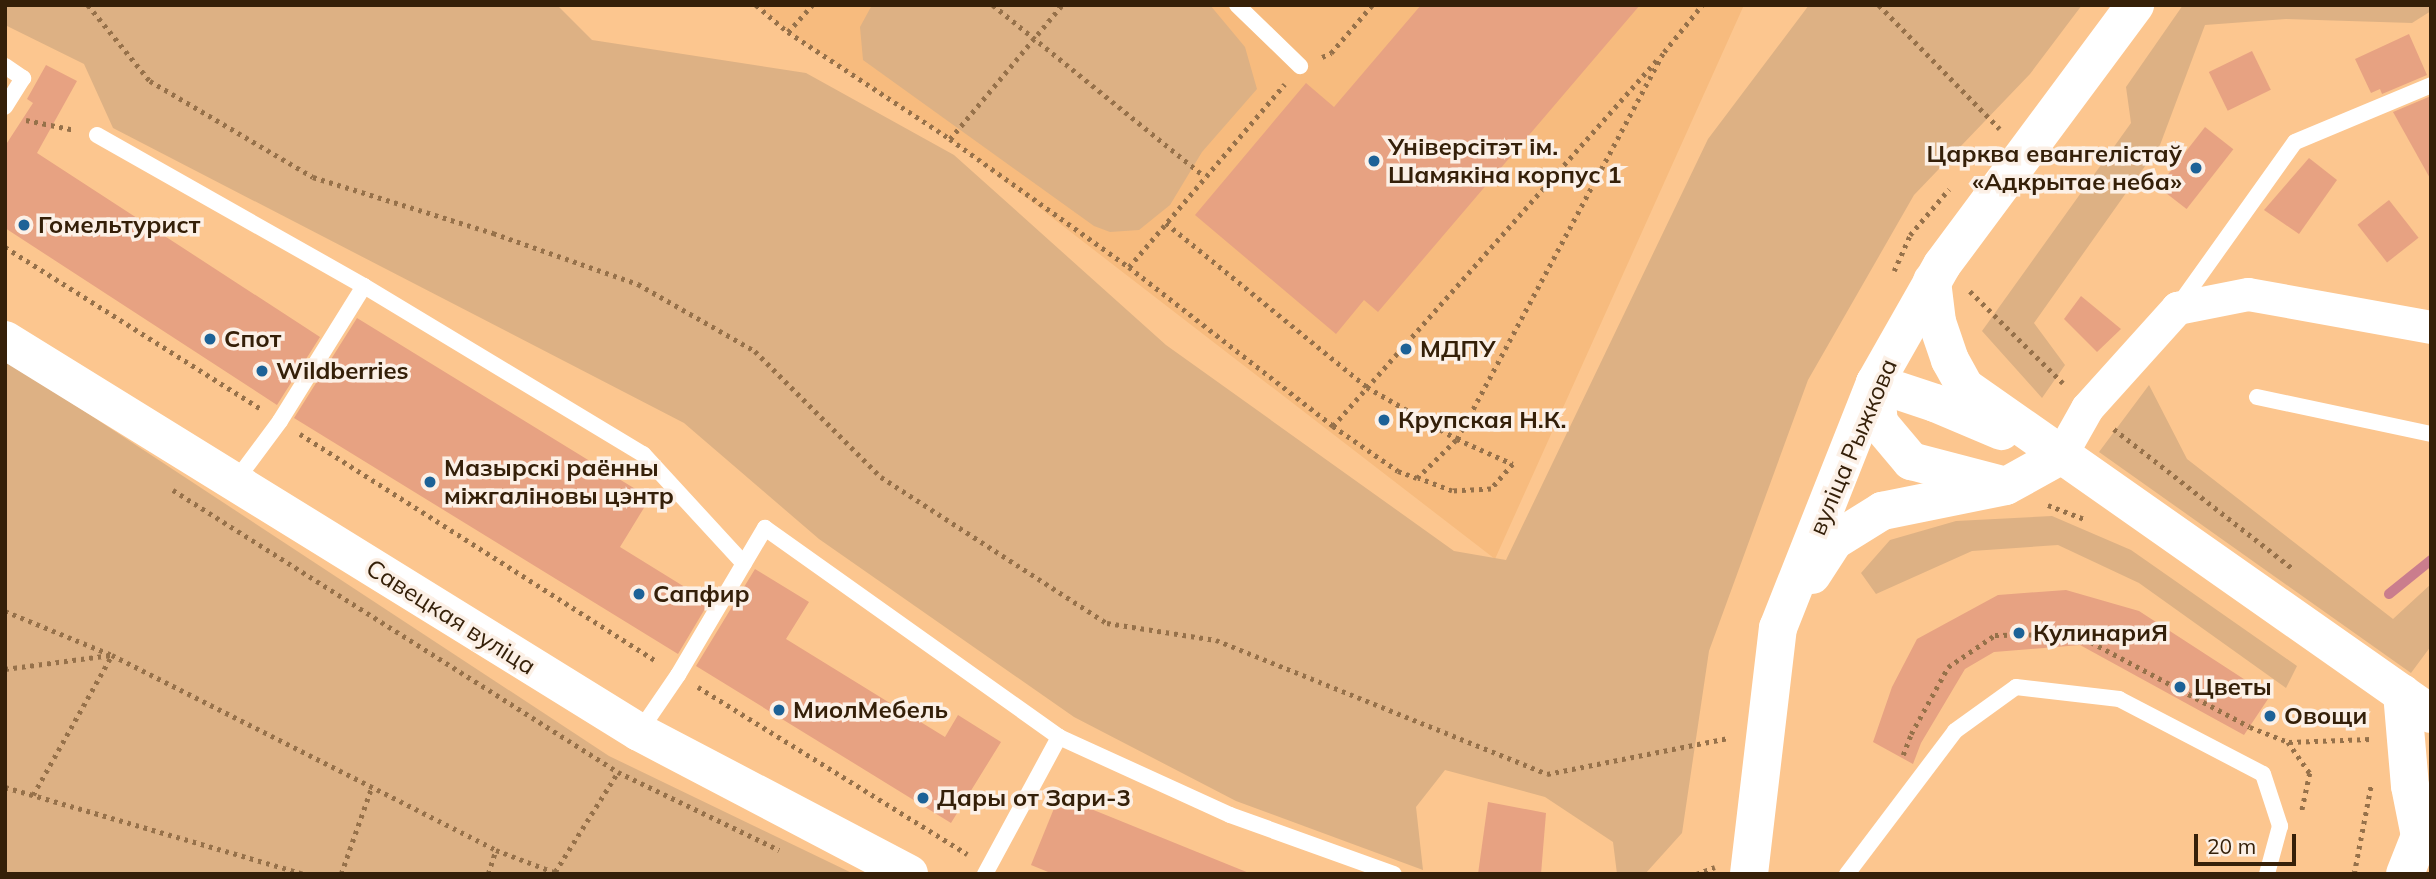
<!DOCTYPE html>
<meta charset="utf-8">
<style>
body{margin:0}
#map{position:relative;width:2436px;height:879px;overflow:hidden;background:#fcc68f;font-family:Mulish,sans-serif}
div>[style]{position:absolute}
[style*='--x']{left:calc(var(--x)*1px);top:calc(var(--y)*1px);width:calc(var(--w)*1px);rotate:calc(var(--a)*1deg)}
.built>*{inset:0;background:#f7bb7e}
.green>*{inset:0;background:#ddb184}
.stream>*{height:10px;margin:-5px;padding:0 5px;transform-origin:5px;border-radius:5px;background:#ca7d8d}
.building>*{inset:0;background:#e7a282;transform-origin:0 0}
.path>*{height:4.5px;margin-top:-2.25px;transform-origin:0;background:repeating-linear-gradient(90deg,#96714a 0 3.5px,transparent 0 8.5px)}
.service>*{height:16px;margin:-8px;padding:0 8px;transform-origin:8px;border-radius:8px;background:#fff}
.minor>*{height:33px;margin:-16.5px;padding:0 16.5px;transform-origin:16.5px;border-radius:16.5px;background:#fff}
.secondary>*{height:38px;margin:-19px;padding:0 19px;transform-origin:19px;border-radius:19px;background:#fff}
.dots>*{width:19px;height:19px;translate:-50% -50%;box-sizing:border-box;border:4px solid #fcf0e6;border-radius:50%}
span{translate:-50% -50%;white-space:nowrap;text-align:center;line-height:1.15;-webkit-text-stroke:7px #fcf0e6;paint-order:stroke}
.poi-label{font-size:24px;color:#352009;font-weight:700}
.left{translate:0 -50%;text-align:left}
.right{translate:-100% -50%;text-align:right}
.street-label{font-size:24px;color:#352009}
.frame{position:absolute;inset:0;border:7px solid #352009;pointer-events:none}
.scale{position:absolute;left:2194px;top:834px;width:102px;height:32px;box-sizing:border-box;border:4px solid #352009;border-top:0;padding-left:9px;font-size:21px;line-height:24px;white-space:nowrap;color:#352009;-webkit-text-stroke:5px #fcf0e6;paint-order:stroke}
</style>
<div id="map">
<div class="built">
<i style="clip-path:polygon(756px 5px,1744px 5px,1495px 559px,950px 139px,788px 32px)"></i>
</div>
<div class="green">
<i style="clip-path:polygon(5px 5px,557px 5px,592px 40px,806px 73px,954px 155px,1166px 345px,1454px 551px,1506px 560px,1708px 139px,1809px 5px,2082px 5px,2030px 74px,1914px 195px,1808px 380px,1709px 651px,1682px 833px,1645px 874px,1617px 874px,1613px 842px,1545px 797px,1445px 770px,1416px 807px,1423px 870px,1236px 801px,1074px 717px,819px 539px,684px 423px,113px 128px,84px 64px,5px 25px)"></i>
<i style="clip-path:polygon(872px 5px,1210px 5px,1245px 47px,1257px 89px,1202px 152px,1170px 205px,1139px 230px,1110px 232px,1094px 226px,863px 60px,860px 27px)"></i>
<i style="clip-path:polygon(2183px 5px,2431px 5px,2431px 11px,2412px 23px,2286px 19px,2205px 25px,2160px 145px,2034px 323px,2065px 365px,2042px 398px,1982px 331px,2131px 123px,2126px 87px)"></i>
<i style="clip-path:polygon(5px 359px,609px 756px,854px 874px,5px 874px)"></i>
<i style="clip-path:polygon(2149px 385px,2187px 459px,2393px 619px,2431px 584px,2431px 646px,2411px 673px,2099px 452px)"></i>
<i style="clip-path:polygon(2052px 516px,2131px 550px,2297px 666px,2286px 688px,2139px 583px,2058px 545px,1972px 551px,1876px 594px,1861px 573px,1890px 540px,1956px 521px)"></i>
</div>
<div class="stream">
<i style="--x:2389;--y:594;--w:54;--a:-39"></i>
</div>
<div class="building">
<i style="clip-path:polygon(1421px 5px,1640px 5px,1378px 312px,1364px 300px,1336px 334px,1195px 215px,1306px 83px,1334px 107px)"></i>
<i style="clip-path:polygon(2409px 34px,2427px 75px,2382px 94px,2380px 89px,2371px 93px,2355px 59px)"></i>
<i style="left:2252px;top:51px;width:43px;height:48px;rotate:64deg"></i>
<i style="clip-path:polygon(46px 65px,77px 81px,37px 153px,320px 337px,277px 405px,5px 228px,5px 146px,33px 103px,27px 99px)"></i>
<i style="clip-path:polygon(2431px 96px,2431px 180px,2393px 112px)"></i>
<i style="left:2205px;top:127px;width:36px;height:76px;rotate:38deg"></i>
<i style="clip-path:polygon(2309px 158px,2337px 180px,2299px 234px,2264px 210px)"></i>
<i style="left:2389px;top:200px;width:48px;height:40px;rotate:52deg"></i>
<i style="clip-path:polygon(2081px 296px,2121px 329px,2097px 352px,2064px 319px)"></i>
<i style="clip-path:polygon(357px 318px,650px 498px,620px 547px,709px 602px,678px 654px,294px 418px)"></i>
<i style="clip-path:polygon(755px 569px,809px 602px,786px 639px,945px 737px,958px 715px,1001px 742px,951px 823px,696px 666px)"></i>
<i style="clip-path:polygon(2066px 590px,2139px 611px,2270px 696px,2244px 735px,2080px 645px,1994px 652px,1965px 669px,1921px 743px,1913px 764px,1873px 742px,1892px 687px,1917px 639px,1998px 595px)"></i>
<i style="clip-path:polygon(1059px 796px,1249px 873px,1248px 874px,1053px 874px,1031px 865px)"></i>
<i style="clip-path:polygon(1488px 802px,1546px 813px,1541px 874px,1478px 874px)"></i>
</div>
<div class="path">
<i style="--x:88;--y:5;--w:98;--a:50.8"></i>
<i style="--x:150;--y:81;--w:189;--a:30.5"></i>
<i style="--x:313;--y:177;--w:189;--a:17.3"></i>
<i style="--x:493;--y:233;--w:154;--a:19.4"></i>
<i style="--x:638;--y:284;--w:135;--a:29.8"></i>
<i style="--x:755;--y:351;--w:178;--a:45"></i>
<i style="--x:881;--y:477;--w:269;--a:32.9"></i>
<i style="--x:1107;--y:623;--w:110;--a:8.9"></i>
<i style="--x:1216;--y:640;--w:357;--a:22"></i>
<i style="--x:1547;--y:774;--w:185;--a:-11.2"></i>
<i style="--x:756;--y:5;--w:42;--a:40.2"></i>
<i style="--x:788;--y:32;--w:194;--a:33.4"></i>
<i style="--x:950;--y:139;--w:220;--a:35.6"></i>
<i style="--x:1129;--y:267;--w:259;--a:37.9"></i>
<i style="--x:1333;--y:426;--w:79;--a:34.7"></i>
<i style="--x:1398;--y:471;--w:20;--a:20"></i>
<i style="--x:1417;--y:478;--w:56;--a:-44.3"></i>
<i style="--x:1457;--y:439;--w:439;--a:-61.9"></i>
<i style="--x:1664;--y:52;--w:60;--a:-51"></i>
<i style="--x:993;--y:5;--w:272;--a:39"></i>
<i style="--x:1879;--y:5;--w:173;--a:45.7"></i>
<i style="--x:788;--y:32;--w:36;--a:-48"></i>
<i style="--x:1322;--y:57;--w:10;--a:-24"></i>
<i style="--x:1331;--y:53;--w:63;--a:-49.5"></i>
<i style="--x:26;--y:120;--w:50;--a:11.5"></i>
<i style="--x:950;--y:139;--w:175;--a:-50.1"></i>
<i style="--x:1166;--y:223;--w:259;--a:39.2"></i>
<i style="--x:1367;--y:387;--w:104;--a:30"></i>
<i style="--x:1457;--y:439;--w:61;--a:24.1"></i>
<i style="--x:1513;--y:464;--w:33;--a:131"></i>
<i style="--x:1491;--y:489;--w:39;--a:177"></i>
<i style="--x:1452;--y:491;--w:36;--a:-159"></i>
<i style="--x:5;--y:247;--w:302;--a:32.3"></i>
<i style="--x:1129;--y:267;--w:240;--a:-49.6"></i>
<i style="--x:1894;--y:271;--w:39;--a:-66"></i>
<i style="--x:1910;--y:235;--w:60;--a:-49.7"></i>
<i style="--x:1970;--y:291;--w:131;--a:44.7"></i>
<i style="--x:1333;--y:426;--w:492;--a:-48.5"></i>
<i style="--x:2114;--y:429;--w:226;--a:38"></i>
<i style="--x:300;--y:434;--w:424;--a:32.5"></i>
<i style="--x:173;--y:490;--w:527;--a:32.36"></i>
<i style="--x:618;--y:772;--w:179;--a:25.8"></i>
<i style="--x:2048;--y:505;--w:40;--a:21"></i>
<i style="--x:5;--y:611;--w:116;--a:22.4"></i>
<i style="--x:112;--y:655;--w:431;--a:26.9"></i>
<i style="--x:496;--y:850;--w:67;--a:20.9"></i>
<i style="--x:5;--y:669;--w:107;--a:-7.5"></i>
<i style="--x:698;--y:687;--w:317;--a:31.8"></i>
<i style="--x:2289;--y:742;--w:81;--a:-2.1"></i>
<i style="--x:1903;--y:755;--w:22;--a:-69"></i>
<i style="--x:1911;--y:734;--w:77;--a:-61.1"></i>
<i style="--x:1948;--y:667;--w:57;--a:-34.2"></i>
<i style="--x:1995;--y:635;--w:81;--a:-0.7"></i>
<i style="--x:2076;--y:634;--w:197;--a:28.1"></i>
<i style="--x:2250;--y:727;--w:41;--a:21.5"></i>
<i style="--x:2288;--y:742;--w:38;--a:55"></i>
<i style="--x:2310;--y:773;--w:39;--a:102"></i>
<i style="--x:5;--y:787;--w:312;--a:16.2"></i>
<i style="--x:33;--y:795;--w:161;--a:-60.6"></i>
<i style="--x:555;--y:872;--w:118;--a:-57.8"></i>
<i style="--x:341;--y:874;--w:93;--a:-70.6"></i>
<i style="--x:488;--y:874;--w:25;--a:-72"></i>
<i style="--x:1696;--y:874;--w:20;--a:-20"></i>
<i style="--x:2354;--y:874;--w:91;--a:-79.2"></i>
</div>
<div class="service">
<i style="--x:1237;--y:5;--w:88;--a:44.1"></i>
<i style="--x:5;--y:66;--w:22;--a:34"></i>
<i style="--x:23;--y:78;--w:34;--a:122"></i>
<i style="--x:97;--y:135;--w:307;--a:29.5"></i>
<i style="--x:2178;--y:306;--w:201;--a:-54.5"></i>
<i style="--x:2295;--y:142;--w:147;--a:-22.7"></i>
<i style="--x:2257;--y:397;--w:178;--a:12"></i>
<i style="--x:234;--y:483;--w:77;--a:-53.4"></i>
<i style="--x:280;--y:421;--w:159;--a:-58.1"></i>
<i style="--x:364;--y:286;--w:326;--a:31.1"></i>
<i style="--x:643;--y:454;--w:149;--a:47.4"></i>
<i style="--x:639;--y:732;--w:69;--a:-55.6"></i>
<i style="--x:678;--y:675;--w:171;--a:-59.4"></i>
<i style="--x:765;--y:528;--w:361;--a:35.4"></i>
<i style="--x:985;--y:874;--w:156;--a:-61.6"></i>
<i style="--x:1059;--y:737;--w:188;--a:24.5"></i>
<i style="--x:1230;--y:815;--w:174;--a:19.8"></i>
<i style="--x:1847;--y:874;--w:179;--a:-52.9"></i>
<i style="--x:1955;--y:731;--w:75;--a:-35.8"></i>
<i style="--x:2016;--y:687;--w:104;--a:6.6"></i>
<i style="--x:2119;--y:699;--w:162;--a:27.5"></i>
<i style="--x:2263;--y:774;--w:55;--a:71.9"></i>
<i style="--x:2280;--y:826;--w:50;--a:105.2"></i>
</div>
<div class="minor">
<i style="--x:2060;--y:456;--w:55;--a:-60.6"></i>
<i style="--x:2087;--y:408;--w:135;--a:-48"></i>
<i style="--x:2177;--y:308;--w:72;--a:-11.2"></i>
<i style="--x:2248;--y:294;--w:186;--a:10.2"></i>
</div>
<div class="secondary">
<i style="--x:1932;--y:281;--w:41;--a:83"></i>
<i style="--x:1937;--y:322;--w:40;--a:71.1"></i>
<i style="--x:1950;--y:360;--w:31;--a:61"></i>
<i style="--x:1965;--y:387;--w:569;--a:35.06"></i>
<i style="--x:5;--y:340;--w:745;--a:31.73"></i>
<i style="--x:639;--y:732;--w:305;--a:27.7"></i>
<i style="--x:1875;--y:383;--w:63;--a:18.4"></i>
<i style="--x:1935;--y:403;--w:72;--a:23"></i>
<i style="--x:1875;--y:383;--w:40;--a:84.3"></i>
<i style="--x:1879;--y:423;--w:50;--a:49.9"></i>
<i style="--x:1911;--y:461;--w:90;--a:14.8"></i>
<i style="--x:1812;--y:575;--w:40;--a:-57.1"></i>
<i style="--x:1834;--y:541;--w:57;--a:-32"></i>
<i style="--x:1882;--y:511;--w:126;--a:-11.4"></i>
<i style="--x:2006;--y:486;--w:62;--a:-29.1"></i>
<i style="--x:2402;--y:693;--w:93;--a:85.1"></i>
<i style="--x:2410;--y:786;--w:51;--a:78.7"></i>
<i style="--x:1749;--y:874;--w:248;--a:-83.3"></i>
<i style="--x:1778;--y:628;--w:264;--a:-68.4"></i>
<i style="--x:1875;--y:383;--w:136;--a:-60.4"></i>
<i style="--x:1942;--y:265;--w:324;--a:-53.4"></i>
<i style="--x:2405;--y:874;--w:41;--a:-68.5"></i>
<i style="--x:2420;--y:836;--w:18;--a:-52"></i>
</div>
<div class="dots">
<i style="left:1374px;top:161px;background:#1d6297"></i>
<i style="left:2196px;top:168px;background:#1d6297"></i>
<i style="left:24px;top:225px;background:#1d6297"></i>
<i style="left:210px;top:339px;background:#1d6297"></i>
<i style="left:1406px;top:349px;background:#1d6297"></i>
<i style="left:262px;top:371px;background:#1d6297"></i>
<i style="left:1384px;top:420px;background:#1d6297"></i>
<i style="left:430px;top:482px;background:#1d6297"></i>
<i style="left:639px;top:594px;background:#1d6297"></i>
<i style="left:2019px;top:633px;background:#1d6297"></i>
<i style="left:2180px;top:687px;background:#1d6297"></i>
<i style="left:779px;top:710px;background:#1d6297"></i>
<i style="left:2270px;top:716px;background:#1d6297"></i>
<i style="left:923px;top:798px;background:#1d6297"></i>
</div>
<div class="poi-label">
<span class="left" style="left:1388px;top:161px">Універсітэт ім.<br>Шамякіна корпус 1</span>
<span class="right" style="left:2182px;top:168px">Царква евангелістаў<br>«Адкрытае неба»</span>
<span class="left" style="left:38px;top:225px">Гомельтурист</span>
<span class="left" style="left:224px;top:339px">Спот</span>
<span class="left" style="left:1420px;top:349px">МДПУ</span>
<span class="left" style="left:276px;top:371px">Wildberries</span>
<span class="left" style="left:1398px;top:420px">Крупская Н.К.</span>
<span class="left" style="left:444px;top:482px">Мазырскі раённы<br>міжгаліновы цэнтр</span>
<span class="left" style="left:653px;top:594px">Сапфир</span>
<span class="left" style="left:2033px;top:633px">КулинариЯ</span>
<span class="left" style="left:2194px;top:687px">Цветы</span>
<span class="left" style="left:793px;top:710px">МиолМебель</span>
<span class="left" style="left:2284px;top:716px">Овощи</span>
<span class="left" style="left:937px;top:798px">Дары от Зари-3</span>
</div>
<div class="street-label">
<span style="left:1853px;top:447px;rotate:-67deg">вуліца Рыжкова</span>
<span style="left:451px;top:617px;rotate:32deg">Савецкая вуліца</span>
</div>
<div class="frame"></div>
<div class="scale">20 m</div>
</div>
